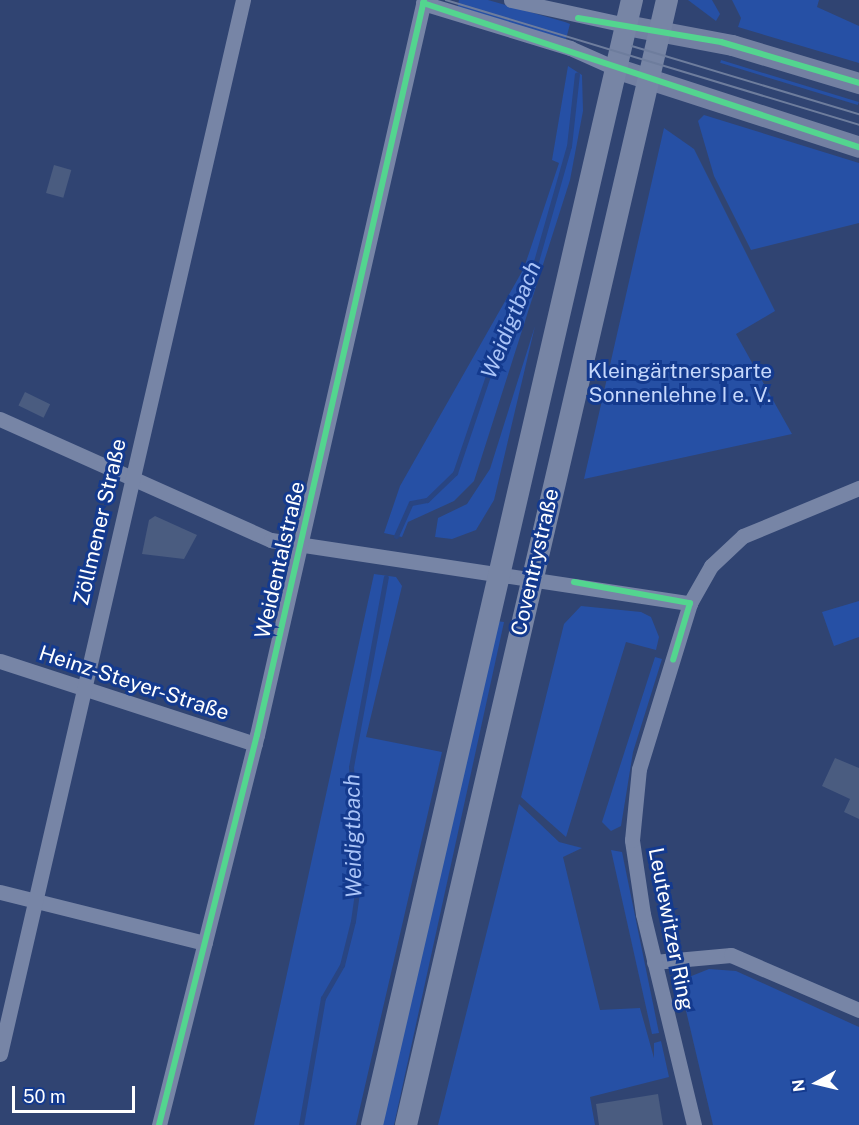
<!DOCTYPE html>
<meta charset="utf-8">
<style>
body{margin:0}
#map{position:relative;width:859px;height:1125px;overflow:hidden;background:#304472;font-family:"Public Sans",sans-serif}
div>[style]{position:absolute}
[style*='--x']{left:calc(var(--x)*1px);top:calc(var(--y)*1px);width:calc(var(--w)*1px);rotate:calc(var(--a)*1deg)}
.green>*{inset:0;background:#2650a5;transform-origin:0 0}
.stream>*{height:5px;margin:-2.5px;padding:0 2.5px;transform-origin:2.5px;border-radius:2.5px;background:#294582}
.building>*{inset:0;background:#4a5c80;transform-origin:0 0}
.street>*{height:15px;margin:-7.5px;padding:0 7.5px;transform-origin:7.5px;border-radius:7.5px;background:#7785a6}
.secondary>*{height:21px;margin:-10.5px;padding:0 10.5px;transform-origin:10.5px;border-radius:10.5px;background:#7380a2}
.primary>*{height:22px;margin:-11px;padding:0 11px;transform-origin:11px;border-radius:11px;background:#7785a5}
.tram>*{height:1.5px;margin:-0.75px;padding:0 0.75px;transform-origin:0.75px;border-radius:0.75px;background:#6e7d9d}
.cycleway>*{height:6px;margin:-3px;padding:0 3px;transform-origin:3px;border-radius:3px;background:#53d58f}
span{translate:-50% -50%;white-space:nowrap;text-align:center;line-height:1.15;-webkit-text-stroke:6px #143a8e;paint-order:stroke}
.park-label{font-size:21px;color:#c5d7fc}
.street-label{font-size:21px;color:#fff}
.water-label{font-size:22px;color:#aac4f8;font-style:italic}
.north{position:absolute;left:787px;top:1053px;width:60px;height:60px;-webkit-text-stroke:4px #143a8e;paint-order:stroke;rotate:262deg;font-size:16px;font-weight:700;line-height:24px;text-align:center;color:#fff}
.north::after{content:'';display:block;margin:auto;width:21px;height:27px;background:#fff;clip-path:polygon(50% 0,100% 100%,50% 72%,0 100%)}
.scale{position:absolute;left:12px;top:1086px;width:123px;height:27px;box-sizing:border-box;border:3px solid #fff;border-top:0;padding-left:8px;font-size:18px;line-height:21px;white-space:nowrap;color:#fff;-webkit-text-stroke:4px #143a8e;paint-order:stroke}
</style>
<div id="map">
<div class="green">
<i style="clip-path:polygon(459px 0,488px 0,565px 22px,570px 24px,566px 39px,457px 9px)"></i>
<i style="clip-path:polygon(688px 0,712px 0,720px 14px,716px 21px)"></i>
<i style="clip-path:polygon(732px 0,819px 0,817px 7px,859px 26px,859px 63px,738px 27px,741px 18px)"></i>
<i style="left:721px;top:60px;width:144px;height:3px;rotate:17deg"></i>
<i style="clip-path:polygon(568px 66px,582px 75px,583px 111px,570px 180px,474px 481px,454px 501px,408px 522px,402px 537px,384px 533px,400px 486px,524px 268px,559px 163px,552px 160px)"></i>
<i style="clip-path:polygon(704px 115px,859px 163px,859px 223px,751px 250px,714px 176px,698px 121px)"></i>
<i style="clip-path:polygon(664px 128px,694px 149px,775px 311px,736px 334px,792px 434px,584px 479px)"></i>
<i style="clip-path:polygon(535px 326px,494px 500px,476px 530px,452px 539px,435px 537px,438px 518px,467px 504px,490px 469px)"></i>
<i style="clip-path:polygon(374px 574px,396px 577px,402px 586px,366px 737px,442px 752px,356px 1125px,254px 1125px)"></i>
<i style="clip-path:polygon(859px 601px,859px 637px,834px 646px,822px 612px)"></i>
<i style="clip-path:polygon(581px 606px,641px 612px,651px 617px,659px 637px,656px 650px,626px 642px,566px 837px,521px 797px,564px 624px)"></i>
<i style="clip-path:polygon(496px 621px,504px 622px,394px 1125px,381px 1125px)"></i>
<i style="clip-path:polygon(655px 657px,662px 659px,633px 752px,621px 826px,611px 831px,602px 822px)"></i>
<i style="clip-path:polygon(519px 804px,559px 842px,582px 848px,563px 857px,600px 1010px,640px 1008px,654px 1058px,654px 1043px,661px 1041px,669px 1077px,590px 1097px,595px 1125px,438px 1125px)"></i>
<i style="clip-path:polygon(611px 850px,622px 852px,659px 1033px,652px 1034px)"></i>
<i style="clip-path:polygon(709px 969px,736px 971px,859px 1027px,859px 1125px,713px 1125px,679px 981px)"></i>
</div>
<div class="stream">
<i style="--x:396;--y:536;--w:36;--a:-66"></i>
<i style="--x:411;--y:503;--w:16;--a:-11"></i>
<i style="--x:427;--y:500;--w:39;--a:-44"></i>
<i style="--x:455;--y:473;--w:137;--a:-71.3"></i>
<i style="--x:499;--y:343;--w:72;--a:-63.4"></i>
<i style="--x:531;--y:279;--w:138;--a:-74.1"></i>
<i style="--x:569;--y:146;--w:72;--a:-83.7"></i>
<i style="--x:301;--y:1125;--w:129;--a:-80.2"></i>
<i style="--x:323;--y:998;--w:38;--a:-60"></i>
<i style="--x:342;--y:965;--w:45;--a:-76"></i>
<i style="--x:353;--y:921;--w:37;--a:-82"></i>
<i style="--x:358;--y:884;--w:117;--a:-93.4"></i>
<i style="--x:351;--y:767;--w:193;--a:-79.6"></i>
</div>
<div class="building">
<i style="left:54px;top:165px;width:18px;height:29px;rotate:16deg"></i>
<i style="left:25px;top:392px;width:28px;height:15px;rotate:26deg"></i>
<i style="clip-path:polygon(155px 516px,197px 535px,184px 559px,142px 554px,149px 520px)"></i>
<i style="clip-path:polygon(835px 758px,859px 768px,859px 819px,844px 812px,850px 799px,822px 786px)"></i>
<i style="clip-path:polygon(658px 1094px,663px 1125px,599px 1125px,596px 1104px)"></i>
</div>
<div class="street">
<i style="--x:511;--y:0;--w:118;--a:12.3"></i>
<i style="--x:423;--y:3;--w:154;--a:17"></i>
<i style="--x:570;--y:48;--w:49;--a:24"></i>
<i style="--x:0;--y:419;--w:297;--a:24.1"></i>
<i style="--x:271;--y:540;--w:424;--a:8.6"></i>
<i style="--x:0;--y:661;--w:268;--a:18"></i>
<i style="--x:0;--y:892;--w:211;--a:14"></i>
<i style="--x:654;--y:962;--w:77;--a:-5.2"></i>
<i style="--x:731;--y:955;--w:139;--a:23.3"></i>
<i style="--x:0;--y:1054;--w:1082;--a:-77.02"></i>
<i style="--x:159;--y:1125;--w:402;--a:-75.9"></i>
<i style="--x:257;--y:735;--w:754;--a:-77.2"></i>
<i style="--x:694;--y:1125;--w:217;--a:-103.6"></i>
<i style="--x:643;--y:914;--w:75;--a:-98.5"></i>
<i style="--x:632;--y:840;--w:71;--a:-84.4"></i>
<i style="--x:639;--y:769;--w:174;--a:-72.9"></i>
<i style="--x:690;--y:603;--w:43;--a:-60.4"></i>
<i style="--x:711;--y:566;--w:44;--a:-43.2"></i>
<i style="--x:743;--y:536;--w:126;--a:-22.5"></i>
</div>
<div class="secondary">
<i style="--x:626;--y:25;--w:108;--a:10.7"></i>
<i style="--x:732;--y:45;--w:133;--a:16.7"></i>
<i style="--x:615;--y:68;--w:256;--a:17.9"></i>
</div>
<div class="primary">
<i style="--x:372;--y:1125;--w:1155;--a:-76.99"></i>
<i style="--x:406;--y:1125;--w:1155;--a:-76.94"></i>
</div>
<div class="tram">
<i style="--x:446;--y:0;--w:432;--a:16.8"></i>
<i style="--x:632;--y:46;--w:237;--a:16.7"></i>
</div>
<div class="cycleway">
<i style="--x:423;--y:3;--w:459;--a:18.3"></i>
<i style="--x:578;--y:18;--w:145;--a:9.5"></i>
<i style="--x:721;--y:42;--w:144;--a:16.5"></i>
<i style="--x:574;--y:582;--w:118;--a:10.3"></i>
<i style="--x:690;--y:603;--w:59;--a:106.6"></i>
<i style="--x:159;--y:1125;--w:402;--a:-75.9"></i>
<i style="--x:257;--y:735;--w:754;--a:-77.2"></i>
</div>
<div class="park-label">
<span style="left:680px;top:383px">Kleingärtnersparte<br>Sonnenlehne I e. V.</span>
</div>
<div class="street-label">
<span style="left:100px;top:522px;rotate:-77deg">Zöllmener Straße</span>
<span style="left:280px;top:560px;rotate:-77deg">Weidentalstraße</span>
<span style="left:535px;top:562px;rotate:-77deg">Coventrystraße</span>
<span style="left:134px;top:683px;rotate:18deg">Heinz-Steyer-Straße</span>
<span style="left:671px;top:929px;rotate:79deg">Leutewitzer Ring</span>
</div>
<div class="water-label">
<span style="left:511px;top:320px;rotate:-68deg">Weidigtbach</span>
<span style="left:353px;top:836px;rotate:-91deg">Weidigtbach</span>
</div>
<div class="north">N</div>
<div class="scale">50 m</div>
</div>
